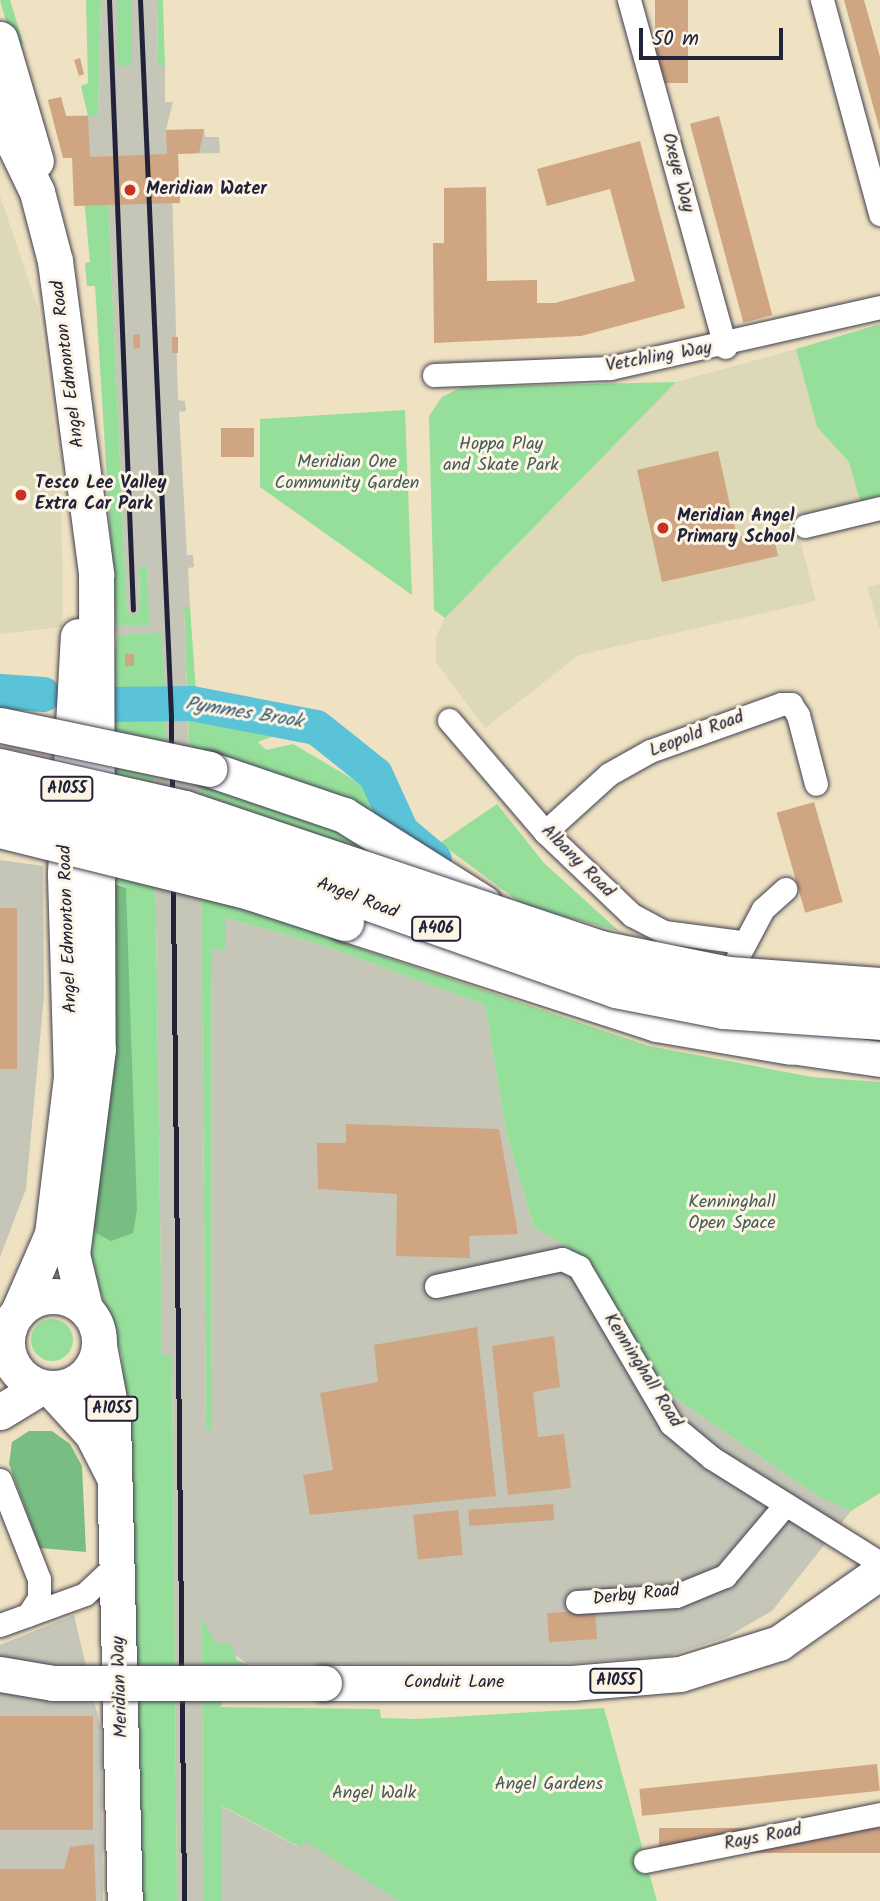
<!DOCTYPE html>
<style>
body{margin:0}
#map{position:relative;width:880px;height:1901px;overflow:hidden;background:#efe2c2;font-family:Kalam,sans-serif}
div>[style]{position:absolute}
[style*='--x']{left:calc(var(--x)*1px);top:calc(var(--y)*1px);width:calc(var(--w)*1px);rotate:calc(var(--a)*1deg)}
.built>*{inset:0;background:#ddd8b7}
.industrial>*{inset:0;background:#c5c5b8}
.green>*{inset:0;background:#96df9a;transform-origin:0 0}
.round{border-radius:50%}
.forest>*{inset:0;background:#78be82}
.river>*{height:35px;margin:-17.5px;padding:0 17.5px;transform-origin:17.5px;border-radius:17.5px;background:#5bc3d8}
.building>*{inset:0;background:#d0a582;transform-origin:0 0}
.roads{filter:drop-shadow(0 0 2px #413f4f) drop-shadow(0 0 2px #413f4f)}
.minor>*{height:23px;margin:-11.5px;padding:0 11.5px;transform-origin:11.5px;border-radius:11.5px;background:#fff}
.primary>*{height:35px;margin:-17.5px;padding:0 17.5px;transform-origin:17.5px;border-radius:17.5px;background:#fff}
.primary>.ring{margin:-17.5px;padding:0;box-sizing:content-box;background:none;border:35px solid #fff;border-radius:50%}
.trunk>*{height:38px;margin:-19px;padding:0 19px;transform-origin:19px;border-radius:19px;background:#fff}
.rail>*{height:5px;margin:-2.5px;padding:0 2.5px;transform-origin:2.5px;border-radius:2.5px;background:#22223b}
.bridges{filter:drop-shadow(0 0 2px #413f4f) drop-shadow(0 0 2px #413f4f)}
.primary-bridge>*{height:35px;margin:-17.5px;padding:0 17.5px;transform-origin:17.5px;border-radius:17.5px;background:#fff}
.trunk-bridge>*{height:38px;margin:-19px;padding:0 19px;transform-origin:19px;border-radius:19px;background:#fff}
.dots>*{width:19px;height:19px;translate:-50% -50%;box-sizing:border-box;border:4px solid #fcf5e5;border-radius:50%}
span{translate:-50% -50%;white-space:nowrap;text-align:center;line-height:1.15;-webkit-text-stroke:6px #fcf5e5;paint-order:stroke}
.shield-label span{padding:2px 5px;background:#fcf5e5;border:2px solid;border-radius:5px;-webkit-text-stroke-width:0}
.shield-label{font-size:16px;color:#22223b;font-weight:700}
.street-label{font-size:18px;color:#22223b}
.poi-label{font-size:18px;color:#22223b;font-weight:700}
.left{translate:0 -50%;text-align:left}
.park-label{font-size:18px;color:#455b58}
.water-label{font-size:19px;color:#365a72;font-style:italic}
.scale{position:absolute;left:639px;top:28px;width:144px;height:32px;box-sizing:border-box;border:4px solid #22223b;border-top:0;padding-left:9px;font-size:21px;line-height:24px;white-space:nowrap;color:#22223b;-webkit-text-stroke:5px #fcf5e5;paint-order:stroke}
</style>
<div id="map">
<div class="built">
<i style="clip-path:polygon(0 196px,38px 308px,60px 473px,63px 590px,62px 627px,0 634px)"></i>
<i style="clip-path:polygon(796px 349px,817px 427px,849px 462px,860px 501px,794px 518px,816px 601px,579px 655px,485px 728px,436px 662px,436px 637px,445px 618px,676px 382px)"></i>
<i style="clip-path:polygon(880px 584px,880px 630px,867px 587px)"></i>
</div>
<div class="industrial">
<i style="clip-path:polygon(101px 0,157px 0,158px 65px,165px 66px,165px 102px,173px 102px,166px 130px,204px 129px,205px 137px,219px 137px,220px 153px,171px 154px,178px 400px,185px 401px,186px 411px,179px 412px,187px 555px,193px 555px,194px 567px,188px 568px,190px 607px,184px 608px,189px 763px,200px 763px,206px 1429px,212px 1428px,211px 948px,226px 948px,226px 918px,319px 944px,485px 1005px,507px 1136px,534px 1227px,572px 1250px,669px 1394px,818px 1496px,851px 1511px,772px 1611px,727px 1637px,668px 1656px,573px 1663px,248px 1664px,216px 1643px,202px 1620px,203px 1901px,177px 1901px,172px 1356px,162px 1356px,154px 764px,167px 763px,161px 634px,117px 635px,116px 626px,148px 625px,147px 565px,139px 565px,140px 613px,127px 614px,108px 198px,82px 157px,63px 158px,48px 100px,61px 97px,66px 116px,98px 115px)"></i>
<i style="clip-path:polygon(0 860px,43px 866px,44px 996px,26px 1189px,0 1257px)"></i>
<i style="clip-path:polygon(74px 1615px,101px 1730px,103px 1901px,0 1901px,0 1645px)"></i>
<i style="clip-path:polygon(221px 1806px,299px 1847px,305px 1840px,399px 1901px,222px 1901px)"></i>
</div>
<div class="green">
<i style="clip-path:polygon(0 0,10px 0,23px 43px,16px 57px)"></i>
<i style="clip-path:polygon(86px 0,101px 0,98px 115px,88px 116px,81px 86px,88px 83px)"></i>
<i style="left:117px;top:0;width:15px;height:66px"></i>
<i style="clip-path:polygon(157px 0,163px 0,165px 66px,158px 66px)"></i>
<i style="clip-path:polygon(108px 197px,127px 613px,140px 613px,139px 565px,147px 565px,149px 625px,116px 626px,95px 286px,87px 286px,85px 263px,90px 262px,84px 198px)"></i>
<i style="clip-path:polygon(880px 324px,880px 496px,860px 501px,849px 462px,817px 427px,796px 349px)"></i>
<i style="clip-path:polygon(676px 382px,445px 618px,434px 610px,429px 416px,442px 397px,462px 387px)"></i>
<i style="clip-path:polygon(405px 410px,412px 595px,260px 487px,260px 419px)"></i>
<i style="clip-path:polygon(184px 607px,190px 607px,196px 692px,187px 691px)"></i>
<i style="clip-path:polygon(161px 633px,165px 691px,110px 693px,117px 635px)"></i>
<i style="clip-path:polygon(188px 715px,289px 730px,258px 742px,266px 750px,293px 744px,368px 788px,384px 834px,341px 942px,649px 1046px,812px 1077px,880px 1082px,880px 1493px,851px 1511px,818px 1496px,669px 1394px,572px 1250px,534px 1227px,507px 1136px,485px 1005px,319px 944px,226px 918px,226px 949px,211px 949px,212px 1429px,206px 1429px,200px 764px,189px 763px)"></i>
<i style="clip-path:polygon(165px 716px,167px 764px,154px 765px,162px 1355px,172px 1356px,177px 1901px,135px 1901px,122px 1356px,88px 1254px,126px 888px,115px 882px,106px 717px)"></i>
<i style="clip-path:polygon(497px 804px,544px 863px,619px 931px,525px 906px,440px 843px)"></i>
<i class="round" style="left:31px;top:1319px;width:42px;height:42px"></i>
<i style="clip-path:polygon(202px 1618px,216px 1643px,230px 1643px,237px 1660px,248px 1664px,220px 1707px,380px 1709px,381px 1718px,416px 1719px,604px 1708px,657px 1901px,399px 1901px,305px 1841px,300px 1847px,222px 1806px,222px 1901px,203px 1901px)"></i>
</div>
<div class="forest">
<i style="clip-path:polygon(107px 881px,126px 888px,137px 1210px,133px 1233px,111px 1241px,96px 1233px,90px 1218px)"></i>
<i style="clip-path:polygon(29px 1431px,52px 1431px,70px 1444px,82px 1466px,86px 1552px,40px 1548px,9px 1464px,12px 1442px)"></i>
</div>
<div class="river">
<i style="--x:0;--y:691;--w:43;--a:4"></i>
<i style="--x:110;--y:704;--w:81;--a:-0.7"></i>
<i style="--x:191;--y:703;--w:127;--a:10.9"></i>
<i style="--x:316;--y:727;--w:75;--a:38.5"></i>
<i style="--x:375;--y:774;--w:63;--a:65.5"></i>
<i style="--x:401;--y:831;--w:43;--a:40.3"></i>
</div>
<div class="building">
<i style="left:655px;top:0;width:33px;height:83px"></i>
<i style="clip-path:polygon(844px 0,864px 0,880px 57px,880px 131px)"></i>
<i style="clip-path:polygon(80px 58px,84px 74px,79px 76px,74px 60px)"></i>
<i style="clip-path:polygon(61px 97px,66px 116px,88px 116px,90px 157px,167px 154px,166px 130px,204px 129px,199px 153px,178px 154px,180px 203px,74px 206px,72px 158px,63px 158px,48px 100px)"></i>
<i style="left:719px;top:116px;width:206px;height:30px;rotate:75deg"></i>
<i style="clip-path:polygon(640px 141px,685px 308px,581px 336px,434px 343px,433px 243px,444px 243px,444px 188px,486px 187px,487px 281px,537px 280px,537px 303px,555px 303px,635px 281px,610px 189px,547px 206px,537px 169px)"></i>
<i style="clip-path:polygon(140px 334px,140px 348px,134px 349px,133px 335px)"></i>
<i style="left:172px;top:337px;width:6px;height:16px"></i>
<i style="left:221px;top:428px;width:33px;height:29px"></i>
<i style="clip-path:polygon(718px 451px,737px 537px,772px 529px,778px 556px,662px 582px,637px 470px)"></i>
<i style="left:125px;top:654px;width:9px;height:12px"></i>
<i style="left:814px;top:802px;width:104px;height:39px;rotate:74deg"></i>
<i style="left:0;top:908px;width:17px;height:161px"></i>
<i style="clip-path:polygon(346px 1124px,499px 1129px,518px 1234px,469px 1236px,470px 1258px,396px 1256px,397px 1194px,318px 1189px,317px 1143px,346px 1143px)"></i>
<i style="clip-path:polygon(477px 1327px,496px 1496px,310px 1515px,303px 1475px,333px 1470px,320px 1393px,378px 1382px,374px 1345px)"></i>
<i style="clip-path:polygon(554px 1336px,560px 1387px,533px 1392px,538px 1437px,564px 1434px,571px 1488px,508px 1495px,492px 1346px)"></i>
<i style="left:553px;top:1504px;width:16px;height:85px;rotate:86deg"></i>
<i style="left:458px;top:1510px;width:45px;height:45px;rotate:84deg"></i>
<i style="left:595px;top:1610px;width:29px;height:48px;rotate:86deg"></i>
<i style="left:93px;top:1716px;width:114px;height:93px;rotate:90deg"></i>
<i style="left:877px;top:1764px;width:27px;height:239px;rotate:84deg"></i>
<i style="left:880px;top:1828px;width:25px;height:221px;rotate:90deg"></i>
<i style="clip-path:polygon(94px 1844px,96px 1901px,0 1901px,0 1869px,64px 1869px,70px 1847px)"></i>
</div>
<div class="roads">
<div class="minor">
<i style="--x:629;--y:0;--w:360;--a:74.5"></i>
<i style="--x:822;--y:0;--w:222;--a:74.8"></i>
<i style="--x:434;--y:375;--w:176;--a:-2.3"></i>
<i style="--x:610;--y:368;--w:277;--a:-12.7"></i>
<i style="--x:805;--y:526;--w:77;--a:-13.5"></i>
<i style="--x:449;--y:720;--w:148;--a:49.4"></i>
<i style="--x:545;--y:832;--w:120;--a:43.7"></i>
<i style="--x:632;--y:915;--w:36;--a:28"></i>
<i style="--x:664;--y:932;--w:79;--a:7.3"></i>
<i style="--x:545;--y:832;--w:86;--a:-42.2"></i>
<i style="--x:609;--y:774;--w:47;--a:-29.3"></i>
<i style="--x:650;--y:751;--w:139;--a:-19.7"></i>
<i style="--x:781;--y:704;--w:10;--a:0"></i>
<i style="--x:791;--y:704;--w:13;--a:58"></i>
<i style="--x:798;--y:715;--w:71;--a:75.4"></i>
<i style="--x:738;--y:956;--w:53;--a:-62"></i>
<i style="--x:763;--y:909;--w:30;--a:-42"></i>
<i style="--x:436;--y:1286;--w:129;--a:-12.1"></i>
<i style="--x:562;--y:1259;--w:19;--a:25"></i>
<i style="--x:579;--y:1267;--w:182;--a:59.6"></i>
<i style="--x:671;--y:1424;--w:53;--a:39.7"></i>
<i style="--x:712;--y:1458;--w:198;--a:32"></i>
<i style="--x:0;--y:1480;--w:106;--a:68.5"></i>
<i style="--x:39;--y:1579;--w:19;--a:90"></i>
<i style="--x:39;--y:1598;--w:20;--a:123"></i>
<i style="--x:577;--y:1602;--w:99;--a:-3.5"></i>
<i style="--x:676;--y:1596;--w:53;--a:-22.2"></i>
<i style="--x:725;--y:1576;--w:93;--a:-49.8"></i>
<i style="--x:0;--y:1625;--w:90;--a:-20"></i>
<i style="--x:85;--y:1594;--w:45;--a:-43.2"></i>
<i style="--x:645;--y:1861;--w:240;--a:-11.3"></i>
</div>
<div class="primary">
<i style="--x:0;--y:39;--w:127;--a:73.6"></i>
<i style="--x:0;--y:115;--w:85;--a:64.3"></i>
<i style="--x:37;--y:192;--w:71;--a:75.4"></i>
<i style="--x:55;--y:261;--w:316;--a:82.5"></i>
<i style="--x:96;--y:574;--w:475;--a:89.8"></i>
<i style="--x:98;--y:1049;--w:207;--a:97.2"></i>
<i style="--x:72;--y:1254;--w:56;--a:76.5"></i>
<i style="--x:209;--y:769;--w:143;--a:18.8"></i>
<i style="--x:344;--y:815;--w:165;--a:32.2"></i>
<i style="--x:791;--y:1046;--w:90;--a:8.3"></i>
<i class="ring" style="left:7px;top:1296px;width:57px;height:57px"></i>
<i style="--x:18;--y:1312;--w:85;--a:-66.4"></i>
<i style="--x:52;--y:1234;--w:157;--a:-83.1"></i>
<i style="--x:71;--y:1078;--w:205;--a:-91.7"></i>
<i style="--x:65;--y:873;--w:237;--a:-86.9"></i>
<i style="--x:99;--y:1346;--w:75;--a:79.3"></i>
<i style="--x:113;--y:1420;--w:481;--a:88.6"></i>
<i style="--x:50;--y:1388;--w:62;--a:47.6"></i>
<i style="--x:92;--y:1434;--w:44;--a:62.9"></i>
<i style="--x:0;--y:1412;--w:48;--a:-31.4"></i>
<i style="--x:324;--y:1683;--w:248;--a:0"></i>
<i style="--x:572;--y:1683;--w:108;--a:-4.8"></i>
<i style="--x:680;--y:1674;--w:104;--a:-17.4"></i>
<i style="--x:779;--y:1643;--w:123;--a:-35.1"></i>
</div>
<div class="trunk">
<i style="--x:345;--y:922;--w:328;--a:17.9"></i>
<i style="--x:657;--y:1023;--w:136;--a:9.7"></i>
</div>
</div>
<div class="rail">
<i style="--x:109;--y:0;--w:610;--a:87.75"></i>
<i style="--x:140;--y:0;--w:716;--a:87.52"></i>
<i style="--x:171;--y:715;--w:1186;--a:89.37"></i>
</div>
<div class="bridges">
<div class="primary-bridge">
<i style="--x:1;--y:725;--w:213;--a:11.9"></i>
<i style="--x:0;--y:1674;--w:54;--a:9.6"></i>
<i style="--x:53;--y:1683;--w:271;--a:0"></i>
</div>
<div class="trunk-bridge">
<i style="--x:0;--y:768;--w:190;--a:12.8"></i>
<i style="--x:185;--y:810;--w:438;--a:18.6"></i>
<i style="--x:600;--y:950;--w:132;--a:11.4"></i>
<i style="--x:729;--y:976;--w:151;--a:4.2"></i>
<i style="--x:0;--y:797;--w:132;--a:11.8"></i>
<i style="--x:129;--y:824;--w:123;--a:16.5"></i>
<i style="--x:247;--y:859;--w:391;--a:19.4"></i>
<i style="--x:616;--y:989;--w:110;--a:11"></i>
<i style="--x:724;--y:1010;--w:156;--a:4"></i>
<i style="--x:0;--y:829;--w:258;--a:13.9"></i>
<i style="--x:250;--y:891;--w:100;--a:18.1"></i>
</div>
</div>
<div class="dots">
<i style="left:130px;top:190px;background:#c8321e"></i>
<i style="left:21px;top:495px;background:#c8321e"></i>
<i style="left:663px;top:528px;background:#c8321e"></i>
</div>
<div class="shield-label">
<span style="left:67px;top:789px">A1055</span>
<span style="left:436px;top:929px">A406</span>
<span style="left:112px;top:1409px">A1055</span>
<span style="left:616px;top:1681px">A1055</span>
</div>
<div class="street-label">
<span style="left:677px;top:173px;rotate:75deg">Oxeye Way</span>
<span style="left:659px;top:358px;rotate:-10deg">Vetchling Way</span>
<span style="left:69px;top:364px;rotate:-97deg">Angel Edmonton Road</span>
<span style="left:697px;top:735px;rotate:-21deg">Leopold Road</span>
<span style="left:577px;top:862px;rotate:45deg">Albany Road</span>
<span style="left:357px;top:899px;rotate:21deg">Angel Road</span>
<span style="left:69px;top:929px;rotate:-92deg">Angel Edmonton Road</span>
<span style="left:642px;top:1371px;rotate:58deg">Kenninghall Road</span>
<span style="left:636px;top:1596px;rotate:-6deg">Derby Road</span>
<span style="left:454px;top:1683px">Conduit Lane</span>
<span style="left:121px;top:1687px;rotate:-92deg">Meridian Way</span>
<span style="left:763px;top:1838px;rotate:-11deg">Rays Road</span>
</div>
<div class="poi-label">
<span class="left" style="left:146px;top:190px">Meridian Water</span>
<span class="left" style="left:35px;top:495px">Tesco Lee Valley<br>Extra Car Park</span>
<span class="left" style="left:677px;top:528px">Meridian Angel<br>Primary School</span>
</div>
<div class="park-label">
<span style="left:501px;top:456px">Hoppa Play<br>and Skate Park</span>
<span style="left:347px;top:474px">Meridian One<br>Community Garden</span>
<span style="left:732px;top:1214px">Kenninghall<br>Open Space</span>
<span style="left:549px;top:1785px">Angel Gardens</span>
<span style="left:374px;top:1794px">Angel Walk</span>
</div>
<div class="water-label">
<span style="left:244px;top:714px;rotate:9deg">Pymmes Brook</span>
</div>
<div class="scale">50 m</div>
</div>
